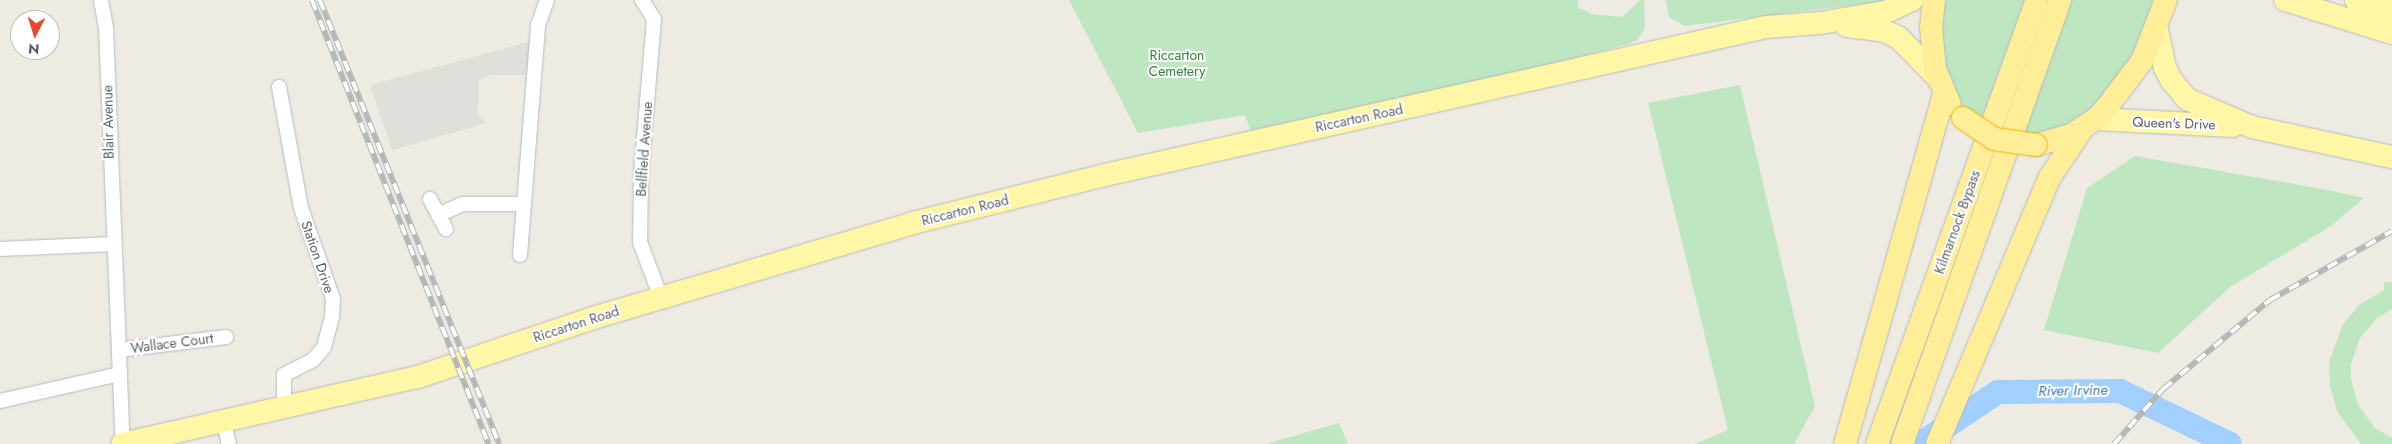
<!DOCTYPE html>
<style>
body{margin:0}
#map{position:relative;width:2392px;height:444px;overflow:hidden;background:#eeece2;font-family:Jost,sans-serif}
div>[style]{position:absolute}
[style*='--x']{left:calc(var(--x)*1px);top:calc(var(--y)*1px);width:calc(var(--w)*1px);rotate:calc(var(--a)*1deg)}
.industrial>*{inset:0;background:#e1dfda}
.green>*{inset:0;background:#bee6c1}
.river>*{height:24px;margin:-12px;padding:0 12px;transform-origin:12px;border-radius:12px;background:#a1d0ff}
.roads{filter:drop-shadow(0 0 1px #b8babf) drop-shadow(0 0 1px #b8babf)}
.minor>*{height:14px;margin:-7px;padding:0 7px;transform-origin:7px;border-radius:7px;background:#fff}
.primary>*{height:22px;margin:-11px;padding:0 11px;transform-origin:11px;border-radius:11px;background:#fff6a6}
.trunk>*{height:22px;margin:-11px;padding:0 11px;transform-origin:11px;border-radius:11px;background:#feee98}
.rail>*{height:5.5px;margin-top:-2.75px;transform-origin:0;background:repeating-linear-gradient(90deg,#fff 0 11px,#b5b6b6 0 22px);box-sizing:border-box;border-block:1px solid #b5b6b6}
.bridges{filter:drop-shadow(0 0 1px #f0b300) drop-shadow(0 0 1px #f0b300)}
.trunk-bridge>*{height:22px;margin:-11px;padding:0 11px;transform-origin:11px;border-radius:11px;background:#feee98}
span{translate:-50% -50%;white-space:nowrap;text-align:center;line-height:1.15;-webkit-text-stroke:4px #fff;paint-order:stroke}
.park-label{font-size:14px;color:#33823c}
.street-label{font-size:14px;color:#5b5e63}
.water-label{font-size:15px;color:#4075ba;font-style:italic}
.north{position:absolute;left:10px;top:10px;width:50px;height:50px;box-sizing:border-box;background:#fff;border:1px solid #bdbfc1;border-radius:50%;rotate:185deg;font-size:14px;font-weight:700;line-height:20px;text-align:center;color:#5b5e63}
.north::after{content:'';display:block;margin:auto;width:18px;height:22px;background:#ea462c;clip-path:polygon(50% 0,100% 100%,50% 72%,0 100%)}
</style>
<div id="map">
<div class="industrial">
<i style="clip-path:polygon(532px 41px,525px 75px,491px 75px,479px 80px,478px 115px,487px 123px,392px 150px,370px 85px)"></i>
</div>
<div class="green">
<i style="clip-path:polygon(1069px 0,1578px 0,1578px 7px,1591px 14px,1622px 17px,1640px 0,1644px 0,1645px 28px,1637px 40px,1628px 44px,1523px 72px,1251px 132px,1245px 115px,1138px 133px)"></i>
<i style="clip-path:polygon(1666px 0,1894px 0,1685px 26px,1669px 17px)"></i>
<i style="clip-path:polygon(1944px 0,2026px 0,1982px 124px,1970px 115px,1952px 93px,1942px 56px)"></i>
<i style="clip-path:polygon(2068px 0,2153px 0,2137px 51px,2084px 119px,2061px 130px,2020px 136px)"></i>
<i style="clip-path:polygon(1740px 85px,1815px 406px,1794px 444px,1695px 444px,1728px 430px,1648px 103px)"></i>
<i style="clip-path:polygon(2135px 156px,2328px 190px,2364px 198px,2331px 226px,2230px 287px,2158px 353px,2044px 330px,2087px 188px)"></i>
<i style="clip-path:polygon(2384px 282px,2392px 282px,2392px 309px,2377px 318px,2360px 338px,2351px 364px,2351px 379px,2358px 405px,2375px 428px,2392px 438px,2392px 444px,2361px 444px,2337px 411px,2330px 386px,2329px 362px,2343px 324px,2359px 305px,2384px 290px)"></i>
<i style="clip-path:polygon(1339px 423px,1348px 444px,1266px 444px)"></i>
</div>
<div class="river">
<i style="--x:1920;--y:444;--w:94;--a:-33.7"></i>
<i style="--x:1998;--y:392;--w:122;--a:-0.5"></i>
<i style="--x:2120;--y:391;--w:122;--a:25.7"></i>
</div>
<div class="roads">
<div class="minor">
<i style="--x:101;--y:0;--w:28;--a:80"></i>
<i style="--x:106;--y:28;--w:416;--a:87.7"></i>
<i style="--x:642;--y:0;--w:22;--a:58"></i>
<i style="--x:654;--y:19;--w:156;--a:94.8"></i>
<i style="--x:641;--y:174;--w:68;--a:90.8"></i>
<i style="--x:640;--y:242;--w:60;--a:69.4"></i>
<i style="--x:279;--y:87;--w:123;--a:79.7"></i>
<i style="--x:301;--y:208;--w:96;--a:70.6"></i>
<i style="--x:333;--y:299;--w:18;--a:93"></i>
<i style="--x:332;--y:317;--w:31;--a:105"></i>
<i style="--x:324;--y:347;--w:17;--a:130"></i>
<i style="--x:313;--y:360;--w:33;--a:153"></i>
<i style="--x:284;--y:375;--w:31;--a:90"></i>
<i style="--x:430;--y:199;--w:34;--a:62"></i>
<i style="--x:438;--y:215;--w:27;--a:-24"></i>
<i style="--x:463;--y:204;--w:61;--a:0"></i>
<i style="--x:0;--y:249;--w:114;--a:-2.5"></i>
<i style="--x:520;--y:255;--w:231;--a:-85.5"></i>
<i style="--x:538;--y:25;--w:27;--a:-70"></i>
<i style="--x:119;--y:350;--w:108;--a:-6.9"></i>
<i style="--x:0;--y:401;--w:123;--a:-12.7"></i>
<i style="--x:223;--y:420;--w:25;--a:76"></i>
</div>
<div class="primary">
<i style="--x:2285;--y:0;--w:112;--a:17.1"></i>
<i style="--x:2356;--y:0;--w:38;--a:18"></i>
<i style="--x:1847;--y:26;--w:35;--a:7"></i>
<i style="--x:1882;--y:30;--w:19;--a:25"></i>
<i style="--x:1899;--y:38;--w:54;--a:45.7"></i>
<i style="--x:2157;--y:30;--w:39;--a:78"></i>
<i style="--x:2165;--y:68;--w:15;--a:62"></i>
<i style="--x:2172;--y:81;--w:23;--a:50"></i>
<i style="--x:2187;--y:99;--w:71;--a:23.3"></i>
<i style="--x:2252;--y:127;--w:143;--a:12.1"></i>
<i style="--x:2096;--y:119;--w:137;--a:2.9"></i>
<i style="--x:122;--y:444;--w:303;--a:-12.8"></i>
<i style="--x:418;--y:377;--w:185;--a:-18.6"></i>
<i style="--x:593;--y:318;--w:334;--a:-16.5"></i>
<i style="--x:913;--y:223;--w:198;--a:-14"></i>
<i style="--x:1105;--y:175;--w:677;--a:-12.62"></i>
<i style="--x:1766;--y:27;--w:54;--a:-4.2"></i>
<i style="--x:1820;--y:23;--w:67;--a:-9.5"></i>
<i style="--x:1886;--y:12;--w:29;--a:-25"></i>
</div>
<div class="trunk">
<i style="--x:1934;--y:0;--w:27;--a:96"></i>
<i style="--x:1931;--y:27;--w:42;--a:84.6"></i>
<i style="--x:1935;--y:69;--w:38;--a:67"></i>
<i style="--x:2036;--y:145;--w:36;--a:-16"></i>
<i style="--x:2071;--y:135;--w:30;--a:-33"></i>
<i style="--x:2096;--y:119;--w:16;--a:-47"></i>
<i style="--x:2107;--y:107;--w:58;--a:-52.7"></i>
<i style="--x:2142;--y:61;--w:66;--a:-68.5"></i>
<i style="--x:1845;--y:444;--w:365;--a:-74.2"></i>
<i style="--x:1877;--y:444;--w:472;--a:-70.2"></i>
<i style="--x:1902;--y:444;--w:471;--a:-70.4"></i>
<i style="--x:1937;--y:444;--w:290;--a:-67.1"></i>
<i style="--x:2050;--y:177;--w:59;--a:-56"></i>
</div>
</div>
<div class="rail">
<i style="--x:312;--y:0;--w:478;--a:68.3"></i>
<i style="--x:320;--y:0;--w:479;--a:68"></i>
<i style="--x:2114;--y:444;--w:74;--a:-48.3"></i>
<i style="--x:2163;--y:389;--w:139;--a:-39.8"></i>
<i style="--x:2270;--y:300;--w:140;--a:-29.5"></i>
</div>
<div class="bridges">
<div class="trunk-bridge">
<i style="--x:1963;--y:118;--w:37;--a:34"></i>
<i style="--x:1994;--y:139;--w:42;--a:8.1"></i>
</div>
</div>
<div class="park-label">
<span style="left:1177px;top:63px">Riccarton<br>Cemetery</span>
</div>
<div class="street-label">
<span style="left:1359px;top:118px;rotate:-12deg">Riccarton Road</span>
<span style="left:108px;top:122px;rotate:-91deg">Blair Avenue</span>
<span style="left:2174px;top:123px;rotate:2deg">Queen's Drive</span>
<span style="left:644px;top:149px;rotate:-86deg">Bellfield Avenue</span>
<span style="left:965px;top:210px;rotate:-14deg">Riccarton Road</span>
<span style="left:1957px;top:222px;rotate:-70deg">Kilmarnock Bypass</span>
<span style="left:318px;top:257px;rotate:71deg">Station Drive</span>
<span style="left:576px;top:324px;rotate:-18deg">Riccarton Road</span>
<span style="left:172px;top:343px;rotate:-7deg">Wallace Court</span>
</div>
<div class="water-label">
<span style="left:2073px;top:391px;rotate:-1deg">River Irvine</span>
</div>
<div class="north">N</div>
</div>
